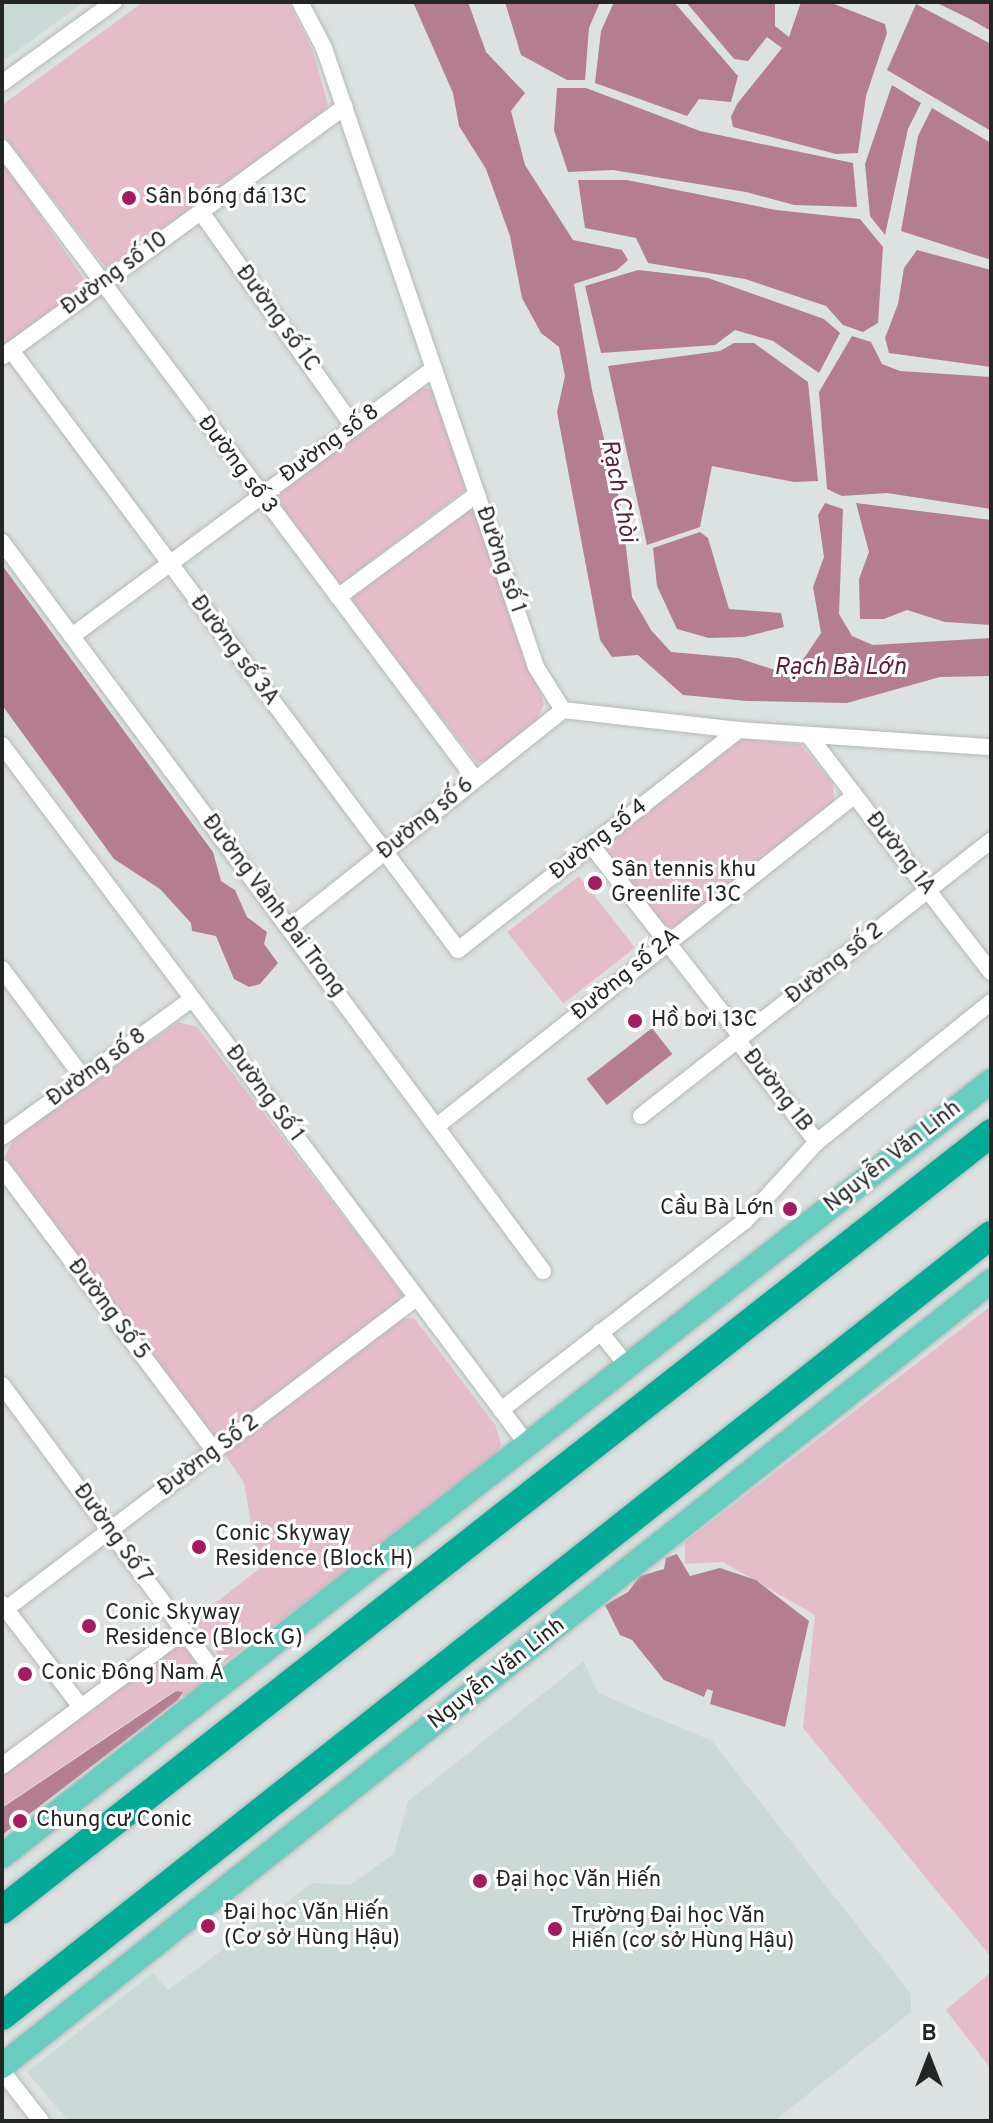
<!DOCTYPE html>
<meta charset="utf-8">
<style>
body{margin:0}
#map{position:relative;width:993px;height:2123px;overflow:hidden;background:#dce2e1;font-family:Overpass,sans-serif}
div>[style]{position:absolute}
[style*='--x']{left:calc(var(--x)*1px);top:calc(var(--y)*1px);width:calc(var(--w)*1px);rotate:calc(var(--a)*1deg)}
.built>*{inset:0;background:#cbdad6}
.green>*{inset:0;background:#e5bdc9;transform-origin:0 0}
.water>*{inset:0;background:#b57e90;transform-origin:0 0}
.roads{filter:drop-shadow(0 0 2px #b3b9b7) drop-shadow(0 0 2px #b3b9b7)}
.street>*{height:16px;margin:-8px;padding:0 8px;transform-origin:8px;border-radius:8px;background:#fff}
.primary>*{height:24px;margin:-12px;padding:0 12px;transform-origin:12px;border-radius:12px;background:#67cdc1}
.highway>*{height:28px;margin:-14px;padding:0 14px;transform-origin:14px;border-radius:14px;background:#02ab97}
.dots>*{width:22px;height:22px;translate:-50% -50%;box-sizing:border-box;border:4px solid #fff;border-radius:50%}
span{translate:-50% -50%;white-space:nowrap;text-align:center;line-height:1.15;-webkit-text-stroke:6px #fff;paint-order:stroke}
.poi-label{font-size:22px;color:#242625}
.left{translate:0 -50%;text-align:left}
.right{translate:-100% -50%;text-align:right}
.street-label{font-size:22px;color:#242625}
.water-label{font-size:24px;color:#5f1b38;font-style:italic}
.frame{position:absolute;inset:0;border:4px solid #242625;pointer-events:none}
.north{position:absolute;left:889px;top:2019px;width:80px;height:80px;-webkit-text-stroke:6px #fff;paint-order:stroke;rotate:0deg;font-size:22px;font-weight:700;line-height:32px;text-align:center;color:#242625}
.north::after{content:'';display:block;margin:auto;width:28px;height:36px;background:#242625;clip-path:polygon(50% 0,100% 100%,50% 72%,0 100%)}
</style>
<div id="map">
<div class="built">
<i style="clip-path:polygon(2px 2px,84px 2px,2px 62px)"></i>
<i style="clip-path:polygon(584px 1661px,598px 1693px,712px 1741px,911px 1994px,911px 2012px,774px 2121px,68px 2121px,27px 2072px,153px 1973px,168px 1990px,313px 1883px,350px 1885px,394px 1854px,408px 1801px)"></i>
</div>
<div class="green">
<i style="clip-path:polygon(143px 2px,288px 2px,313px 51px,328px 105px,320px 117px,106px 268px,2px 133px,2px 105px)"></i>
<i style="clip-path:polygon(2px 160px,88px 285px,2px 353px)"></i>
<i style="clip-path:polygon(423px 387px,434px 391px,467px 489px,339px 585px,275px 502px,278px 492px)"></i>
<i style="clip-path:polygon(470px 508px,480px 513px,544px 704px,536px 722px,487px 761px,477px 763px,352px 603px,354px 594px)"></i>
<i style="clip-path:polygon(742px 739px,800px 744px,833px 783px,834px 802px,674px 928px,666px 927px,607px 852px,608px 843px)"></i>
<i style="left:579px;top:876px;width:91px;height:91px;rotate:52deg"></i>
<i style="clip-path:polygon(178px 1022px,197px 1027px,403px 1294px,396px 1305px,219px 1437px,208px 1433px,5px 1156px,15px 1137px)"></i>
<i style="clip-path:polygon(991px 1306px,991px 1957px,803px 1728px,815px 1615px,723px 1562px,685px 1564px,685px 1542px)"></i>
<i style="clip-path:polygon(414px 1318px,496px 1426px,501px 1444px,495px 1459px,224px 1663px,194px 1620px,259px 1569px,244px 1483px,224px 1453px,401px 1319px)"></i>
<i style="clip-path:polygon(181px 1643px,205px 1675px,206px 1683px,187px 1698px,176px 1690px,2px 1807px,2px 1775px)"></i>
<i style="clip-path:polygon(991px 1972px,991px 2069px,946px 2010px)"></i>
</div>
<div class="water">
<i style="clip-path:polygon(413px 2px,468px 2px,486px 52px,525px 93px,511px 111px,525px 165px,573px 240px,622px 250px,628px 260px,617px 270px,574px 284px,592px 390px,621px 507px,632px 597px,651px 630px,671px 652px,738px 658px,772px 669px,798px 667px,821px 633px,813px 587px,824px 557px,818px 515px,825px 503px,843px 509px,839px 614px,852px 636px,873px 645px,991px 638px,991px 676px,940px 677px,847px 703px,747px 701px,683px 695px,638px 655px,612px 657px,600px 640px,557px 412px,565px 376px,559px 347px,541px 333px,522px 298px,510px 236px,486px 169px,459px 126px,453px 93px)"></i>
<i style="clip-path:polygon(505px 2px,600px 2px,589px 28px,585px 80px,567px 80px,521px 55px)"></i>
<i style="clip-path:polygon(614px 2px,674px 2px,738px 76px,731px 102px,699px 99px,687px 116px,595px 83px,601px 31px)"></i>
<i style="clip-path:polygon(686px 2px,775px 2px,775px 26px,789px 37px,801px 2px,829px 2px,885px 24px,887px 33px,866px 96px,858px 153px,836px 154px,733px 127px,731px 117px,737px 104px,782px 48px,767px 37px,748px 61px,734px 59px)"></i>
<i style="clip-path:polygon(935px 2px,991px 2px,991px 31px,970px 19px)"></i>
<i style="clip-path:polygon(916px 4px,991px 44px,991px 131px,887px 70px)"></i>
<i style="clip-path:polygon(892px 85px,921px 103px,908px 129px,885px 235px,870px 216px,865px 164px)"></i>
<i style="clip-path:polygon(557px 88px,586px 88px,700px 131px,853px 163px,857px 207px,794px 205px,746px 192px,613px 170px,568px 172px,554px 130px)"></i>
<i style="clip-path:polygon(932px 108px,991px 143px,991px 260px,901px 231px,918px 136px)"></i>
<i style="clip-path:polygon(578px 180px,627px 180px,776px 210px,860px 219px,883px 247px,878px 323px,863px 332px,843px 325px,826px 306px,745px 279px,648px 263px,636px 238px,585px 228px)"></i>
<i style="clip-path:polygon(917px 250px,991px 270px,991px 367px,889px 353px,885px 338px,898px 304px,904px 268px)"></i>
<i style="clip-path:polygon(638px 270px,708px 278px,824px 319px,840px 333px,819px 373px,773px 341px,735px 330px,715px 345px,601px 353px,585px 286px)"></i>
<i style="clip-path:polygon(852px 336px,871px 342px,882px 364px,900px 371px,991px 377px,991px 509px,887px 493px,842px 496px,827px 489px,819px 392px)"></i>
<i style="clip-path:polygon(734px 343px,754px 343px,808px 382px,818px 481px,794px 482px,712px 466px,700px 527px,647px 545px,608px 366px,720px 351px)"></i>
<i style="clip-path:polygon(856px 503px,991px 520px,991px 625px,945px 622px,907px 610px,884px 619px,860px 619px,859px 579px,869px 552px)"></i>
<i style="clip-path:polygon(700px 532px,708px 538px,729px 609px,781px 613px,784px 627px,744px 637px,709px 638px,677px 629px,657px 586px,653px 548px)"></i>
<i style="clip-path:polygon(2px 565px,213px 852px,221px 881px,235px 890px,247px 917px,267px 932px,264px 944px,278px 963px,260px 984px,249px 987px,234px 979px,216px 936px,192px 931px,191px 923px,160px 889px,114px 859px,2px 705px)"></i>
<i style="left:652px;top:1028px;width:33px;height:83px;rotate:52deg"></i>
<i style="clip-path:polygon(677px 1554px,690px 1576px,720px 1568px,756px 1580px,809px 1621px,785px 1727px,710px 1704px,713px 1691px,707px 1689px,704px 1697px,664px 1680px,632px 1640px,620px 1635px,605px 1605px,628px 1592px,640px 1576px,664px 1569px,666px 1558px)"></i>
<i style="clip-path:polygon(176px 1691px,183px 1692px,178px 1700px,2px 1835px,2px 1808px)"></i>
</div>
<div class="roads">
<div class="street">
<i style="--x:300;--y:2;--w:52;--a:62.4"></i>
<i style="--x:324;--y:48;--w:654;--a:71.09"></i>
<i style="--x:536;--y:667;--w:51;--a:57.9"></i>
<i style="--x:2;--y:83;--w:138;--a:-35.9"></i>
<i style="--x:2;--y:148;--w:789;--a:53.14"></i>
<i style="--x:201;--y:212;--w:264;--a:54.6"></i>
<i style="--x:11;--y:350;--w:748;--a:53.31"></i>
<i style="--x:458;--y:950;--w:357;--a:-38.1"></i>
<i style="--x:3;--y:356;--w:423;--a:-36.1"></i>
<i style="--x:2;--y:542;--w:908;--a:53.42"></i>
<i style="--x:338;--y:597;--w:173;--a:-36.5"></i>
<i style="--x:72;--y:636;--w:450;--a:-36.5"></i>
<i style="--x:563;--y:710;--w:177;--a:6.5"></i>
<i style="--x:739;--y:730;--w:253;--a:3.9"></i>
<i style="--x:809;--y:736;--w:298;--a:52.4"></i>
<i style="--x:2;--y:745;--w:873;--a:53.1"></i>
<i style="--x:592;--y:846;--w:242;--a:52"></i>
<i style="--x:289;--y:928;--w:350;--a:-38.5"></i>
<i style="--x:2;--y:969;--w:137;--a:53.3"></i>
<i style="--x:737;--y:1040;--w:130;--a:51.9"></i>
<i style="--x:641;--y:1116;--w:445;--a:-38.2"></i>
<i style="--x:437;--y:1126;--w:532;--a:-38.36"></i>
<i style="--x:2;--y:1137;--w:235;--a:-36"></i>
<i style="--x:2;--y:1168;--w:355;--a:53.1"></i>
<i style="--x:600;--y:1332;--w:40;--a:51"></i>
<i style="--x:2;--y:1385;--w:370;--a:53.5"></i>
<i style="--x:501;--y:1410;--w:309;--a:-37.8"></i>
<i style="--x:745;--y:1221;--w:107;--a:-47.7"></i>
<i style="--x:817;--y:1142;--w:223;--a:-38.8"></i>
<i style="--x:2;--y:1604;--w:130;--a:52.5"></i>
<i style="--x:2;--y:1612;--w:520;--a:-37.18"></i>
<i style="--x:2;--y:1766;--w:227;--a:-36.6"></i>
<i style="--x:2;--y:2071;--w:63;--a:52"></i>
</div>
<div class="primary">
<i style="--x:2;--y:1856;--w:1256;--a:-38.08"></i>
<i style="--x:2;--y:2066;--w:1263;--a:-38.44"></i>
</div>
<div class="highway">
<i style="--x:2;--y:1910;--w:1258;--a:-38.15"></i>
<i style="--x:2;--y:2016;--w:1260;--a:-38.3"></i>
</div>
</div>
<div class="dots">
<i style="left:129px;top:198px;background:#a61a5f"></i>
<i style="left:595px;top:883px;background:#a61a5f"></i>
<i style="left:635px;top:1021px;background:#a61a5f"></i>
<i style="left:790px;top:1209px;background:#a61a5f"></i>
<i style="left:199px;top:1547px;background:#a61a5f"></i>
<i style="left:89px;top:1626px;background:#a61a5f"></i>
<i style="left:25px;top:1674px;background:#a61a5f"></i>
<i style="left:20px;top:1821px;background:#a61a5f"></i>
<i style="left:480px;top:1881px;background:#a61a5f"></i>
<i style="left:208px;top:1926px;background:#a61a5f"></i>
<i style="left:555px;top:1929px;background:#a61a5f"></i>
</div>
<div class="poi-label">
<span class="left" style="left:145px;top:198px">Sân bóng đá 13C</span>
<span class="left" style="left:611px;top:883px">Sân tennis khu<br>Greenlife 13C</span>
<span class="left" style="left:651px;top:1021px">Hồ bơi 13C</span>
<span class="right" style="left:774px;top:1209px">Cầu Bà Lớn</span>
<span class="left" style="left:215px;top:1547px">Conic Skyway<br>Residence (Block H)</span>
<span class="left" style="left:105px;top:1626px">Conic Skyway<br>Residence (Block G)</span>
<span class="left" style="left:41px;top:1674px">Conic Đông Nam Á</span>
<span class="left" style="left:36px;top:1821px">Chung cư Conic</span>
<span class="left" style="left:496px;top:1881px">Đại học Văn Hiến</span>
<span class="left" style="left:224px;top:1926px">Đại học Văn Hiến<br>(Cơ sở Hùng Hậu)</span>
<span class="left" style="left:571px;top:1929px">Trường Đại học Văn<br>Hiến (cơ sở Hùng Hậu)</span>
</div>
<div class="street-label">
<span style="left:115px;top:274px;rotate:-36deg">Đường số 10</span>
<span style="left:277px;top:319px;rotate:54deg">Đường số 1C</span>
<span style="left:330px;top:444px;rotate:-36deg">Đường số 8</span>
<span style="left:237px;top:465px;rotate:53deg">Đường số 3</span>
<span style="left:500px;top:560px;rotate:71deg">Đường số 1</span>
<span style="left:234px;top:651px;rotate:53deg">Đường số 3A</span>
<span style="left:426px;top:819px;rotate:-39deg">Đường số 6</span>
<span style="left:599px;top:840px;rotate:-38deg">Đường số 4</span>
<span style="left:900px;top:854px;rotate:52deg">Đường 1A</span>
<span style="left:273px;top:906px;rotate:53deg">Đường Vành Đai Trong</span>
<span style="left:835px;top:964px;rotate:-38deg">Đường số 2</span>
<span style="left:626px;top:975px;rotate:-39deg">Đường số 2A</span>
<span style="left:97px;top:1068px;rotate:-36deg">Đường số 8</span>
<span style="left:777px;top:1091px;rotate:52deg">Đường 1B</span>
<span style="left:264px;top:1094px;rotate:53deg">Đường Số 1</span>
<span style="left:893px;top:1157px;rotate:-38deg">Nguyễn Văn Linh</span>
<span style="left:108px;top:1310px;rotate:53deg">Đường Số 5</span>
<span style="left:209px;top:1456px;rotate:-37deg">Đường Số 2</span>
<span style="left:112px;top:1534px;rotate:54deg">Đường Số 7</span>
<span style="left:497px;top:1674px;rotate:-38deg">Nguyễn Văn Linh</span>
</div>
<div class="water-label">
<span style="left:617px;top:491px;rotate:79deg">Rạch Chòi</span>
<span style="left:840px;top:669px">Rạch Bà Lớn</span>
</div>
<div class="frame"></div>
<div class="north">B</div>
</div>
